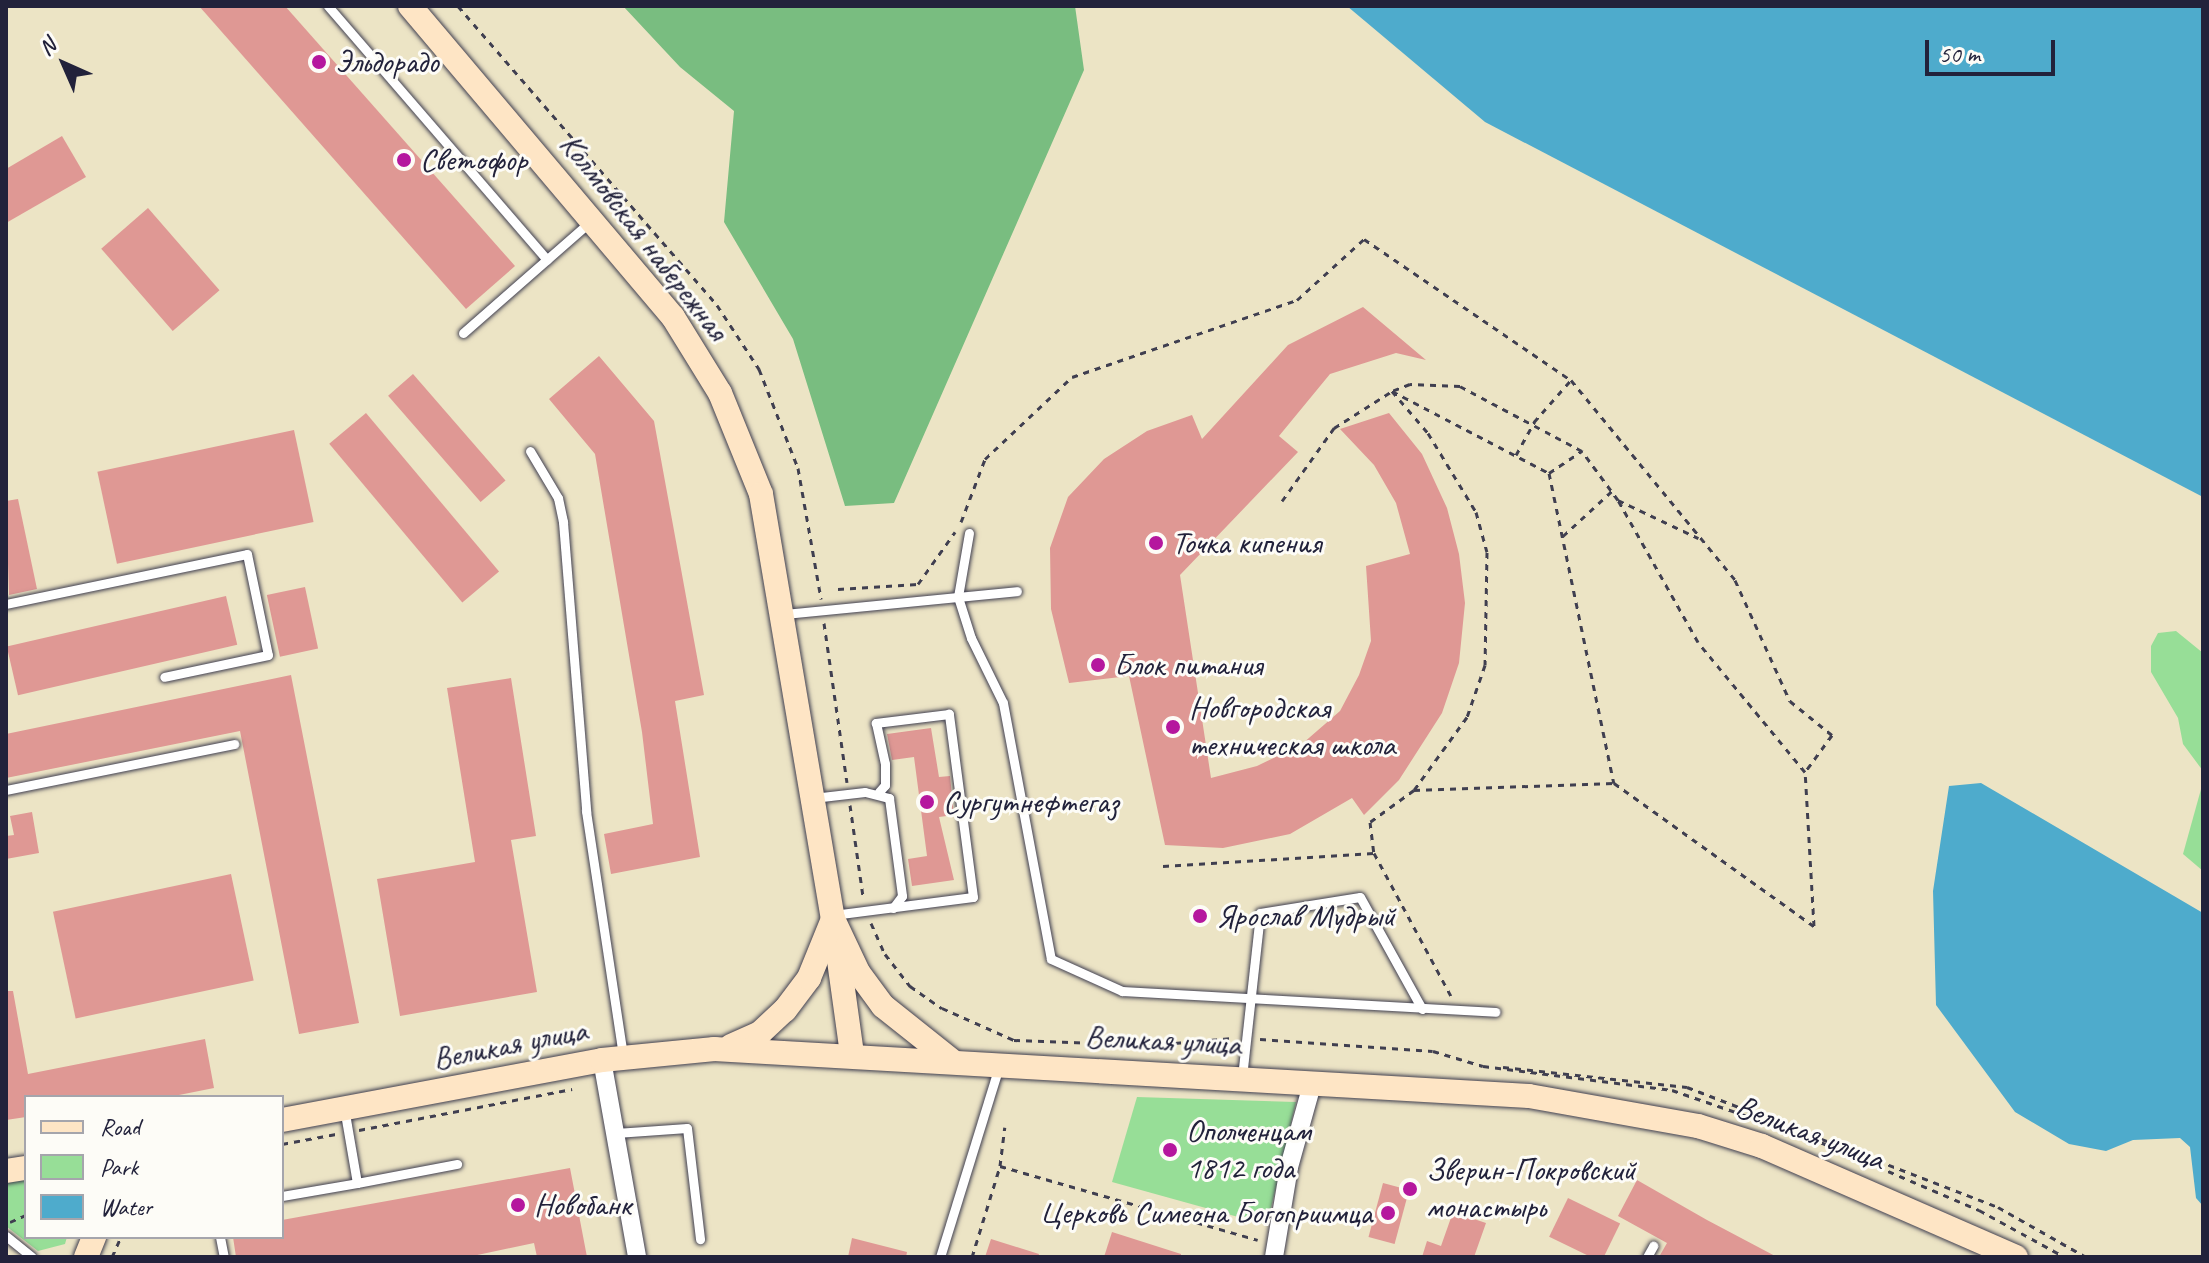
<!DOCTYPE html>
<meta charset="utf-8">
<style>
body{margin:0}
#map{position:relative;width:2209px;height:1263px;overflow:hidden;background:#ece4c5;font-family:Caveat,sans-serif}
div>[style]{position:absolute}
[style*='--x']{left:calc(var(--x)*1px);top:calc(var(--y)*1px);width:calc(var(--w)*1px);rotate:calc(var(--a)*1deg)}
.green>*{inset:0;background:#97de97}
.forest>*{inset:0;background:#79bd80}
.water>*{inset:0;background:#4eabcc}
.building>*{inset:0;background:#df9894;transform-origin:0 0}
.path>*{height:3px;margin-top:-1.5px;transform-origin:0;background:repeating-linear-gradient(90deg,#403f50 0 6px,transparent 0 12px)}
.roads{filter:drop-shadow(0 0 2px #403f50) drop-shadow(0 0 2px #403f50)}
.lane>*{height:9px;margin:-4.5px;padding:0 4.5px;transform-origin:4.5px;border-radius:4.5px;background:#fff}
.street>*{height:18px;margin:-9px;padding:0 9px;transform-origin:9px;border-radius:9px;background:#fff}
.secondary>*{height:24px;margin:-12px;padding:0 12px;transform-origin:12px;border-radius:12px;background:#fee5c5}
.dots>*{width:22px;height:22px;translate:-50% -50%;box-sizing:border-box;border:4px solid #fdfcf7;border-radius:50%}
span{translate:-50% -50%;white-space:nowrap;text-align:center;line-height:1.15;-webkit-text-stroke:6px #fdfcf7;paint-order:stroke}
.poi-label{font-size:32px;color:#22223b}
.left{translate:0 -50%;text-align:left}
.right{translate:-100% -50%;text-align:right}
.street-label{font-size:32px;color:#22223b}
.frame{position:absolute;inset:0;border:8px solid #22223b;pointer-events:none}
.legend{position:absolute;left:24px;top:1095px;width:260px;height:144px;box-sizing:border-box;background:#fdfcf7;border:2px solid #a5a5ac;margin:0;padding:10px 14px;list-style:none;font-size:24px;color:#22223b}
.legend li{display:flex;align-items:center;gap:16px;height:40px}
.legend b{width:40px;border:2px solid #a5a5ac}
.north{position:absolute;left:24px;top:24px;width:80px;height:80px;-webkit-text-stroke:6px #fdfcf7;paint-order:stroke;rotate:315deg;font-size:22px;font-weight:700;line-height:32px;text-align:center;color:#22223b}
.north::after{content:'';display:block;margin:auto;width:28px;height:36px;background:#22223b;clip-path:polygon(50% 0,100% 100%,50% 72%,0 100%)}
.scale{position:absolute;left:1925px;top:40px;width:130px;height:36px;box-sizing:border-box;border:4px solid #22223b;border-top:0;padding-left:10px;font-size:24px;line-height:28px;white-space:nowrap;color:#22223b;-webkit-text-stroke:6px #fdfcf7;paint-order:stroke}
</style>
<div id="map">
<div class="green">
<i style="clip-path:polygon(2176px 631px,2203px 653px,2203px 771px,2183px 744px,2178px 718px,2151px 672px,2151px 646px,2158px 633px)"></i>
<i style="clip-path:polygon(2203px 782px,2203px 871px,2183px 854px)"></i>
<i style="clip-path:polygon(1137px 1097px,1296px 1102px,1267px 1225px,1112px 1182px)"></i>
<i style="clip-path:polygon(26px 1175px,26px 1237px,67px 1237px,65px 1244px,38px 1251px,6px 1226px,6px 1179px)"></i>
</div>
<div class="forest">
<i style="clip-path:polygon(623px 6px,1075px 6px,1084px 70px,894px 503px,845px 506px,793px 339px,724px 222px,734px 111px,680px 67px)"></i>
</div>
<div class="water">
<i style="clip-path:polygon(1347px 6px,2203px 6px,2203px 497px,1485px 122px)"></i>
<i style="clip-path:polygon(1981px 783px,2203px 913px,2203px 1206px,2196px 1198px,2190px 1147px,2180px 1138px,2133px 1140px,2106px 1151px,2069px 1144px,2015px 1112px,1936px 1005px,1933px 891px,1949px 786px)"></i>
</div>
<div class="building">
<i style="clip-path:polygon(199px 6px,285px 6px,515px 266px,466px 309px)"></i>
<i style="clip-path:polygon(62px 136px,86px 177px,6px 223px,6px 169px)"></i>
<i style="left:148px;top:208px;width:109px;height:62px;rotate:49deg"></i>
<i style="clip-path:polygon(1363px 307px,1426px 360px,1396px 353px,1330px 374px,1279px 436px,1298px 452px,1180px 575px,1211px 778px,1257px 766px,1302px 744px,1340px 711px,1359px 675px,1371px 641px,1366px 566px,1410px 554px,1396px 503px,1374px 465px,1340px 429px,1389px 413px,1422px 454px,1447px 508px,1459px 554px,1465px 603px,1459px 663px,1442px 713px,1399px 780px,1364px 815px,1352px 798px,1290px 834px,1223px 848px,1165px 845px,1129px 676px,1069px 683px,1051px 609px,1050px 548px,1068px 497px,1104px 459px,1147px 431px,1192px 415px,1202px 439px,1288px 345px)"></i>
<i style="clip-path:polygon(599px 356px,654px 421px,704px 695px,675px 701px,700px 857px,611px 874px,604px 834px,653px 824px,642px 732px,595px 454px,549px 399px)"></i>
<i style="left:413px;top:374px;width:141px;height:33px;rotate:49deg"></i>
<i style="left:366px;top:413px;width:207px;height:48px;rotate:50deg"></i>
<i style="left:294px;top:430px;width:94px;height:201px;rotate:78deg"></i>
<i style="clip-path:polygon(18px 499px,37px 589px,9px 595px,6px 501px)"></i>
<i style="left:305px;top:587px;width:63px;height:39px;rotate:78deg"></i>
<i style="left:226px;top:596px;width:50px;height:225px;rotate:77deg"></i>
<i style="clip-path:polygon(291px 675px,359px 1023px,299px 1034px,240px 731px,6px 778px,6px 734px)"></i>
<i style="clip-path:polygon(511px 678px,536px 836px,511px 840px,537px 992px,400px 1016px,377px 879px,475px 862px,447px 688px)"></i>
<i style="clip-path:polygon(931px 728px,939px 777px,950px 776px,954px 815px,939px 817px,954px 880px,912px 886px,908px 859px,927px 856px,914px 757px,892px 760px,887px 734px)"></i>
<i style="clip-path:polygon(32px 812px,39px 853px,6px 859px,6px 836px,14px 835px,10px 816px)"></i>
<i style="left:231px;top:874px;width:109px;height:182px;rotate:78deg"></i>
<i style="clip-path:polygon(6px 991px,13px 991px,28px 1074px,205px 1039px,214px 1088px,169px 1097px,26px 1097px,26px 1117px,6px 1120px)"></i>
<i style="clip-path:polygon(570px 1168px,587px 1257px,537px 1257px,534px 1243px,468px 1257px,236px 1257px,233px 1237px,282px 1237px,282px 1220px)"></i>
<i style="clip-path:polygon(1637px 1180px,1707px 1220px,1777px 1257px,1659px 1257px,1667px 1243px,1618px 1216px)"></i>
<i style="left:1383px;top:1183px;width:27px;height:56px;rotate:15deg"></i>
<i style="left:1568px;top:1198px;width:58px;height:43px;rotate:26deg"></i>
<i style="clip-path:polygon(1453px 1212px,1486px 1223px,1474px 1257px,1422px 1257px,1427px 1241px,1441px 1246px)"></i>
<i style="clip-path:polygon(1112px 1232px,1181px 1254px,1181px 1257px,1104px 1257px)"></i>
<i style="clip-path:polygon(852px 1238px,907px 1252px,906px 1257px,848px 1257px)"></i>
<i style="clip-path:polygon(991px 1239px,1039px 1254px,1038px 1257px,985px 1257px)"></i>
</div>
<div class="path">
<i style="--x:458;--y:6;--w:396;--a:49.1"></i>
<i style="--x:717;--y:305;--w:77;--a:56.7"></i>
<i style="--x:759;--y:369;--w:106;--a:68.5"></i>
<i style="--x:798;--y:468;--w:133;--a:80"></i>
<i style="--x:1516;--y:455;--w:38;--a:-61"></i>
<i style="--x:1534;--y:422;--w:55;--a:-48.7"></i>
<i style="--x:1549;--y:473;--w:40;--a:-34"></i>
<i style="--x:1618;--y:500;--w:89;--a:25.4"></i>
<i style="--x:1282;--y:501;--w:90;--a:-54.5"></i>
<i style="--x:1334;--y:428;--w:69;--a:-32.5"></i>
<i style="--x:1392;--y:391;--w:177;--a:27.6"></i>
<i style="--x:1549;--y:473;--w:317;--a:78.2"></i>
<i style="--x:961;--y:522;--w:67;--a:-69.1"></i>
<i style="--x:985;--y:459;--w:120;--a:-43.3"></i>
<i style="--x:1072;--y:377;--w:238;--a:-18.9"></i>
<i style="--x:1297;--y:300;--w:91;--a:-42.3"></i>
<i style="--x:1364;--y:239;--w:250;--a:34.3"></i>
<i style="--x:1571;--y:380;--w:259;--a:50.6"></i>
<i style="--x:1735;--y:580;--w:133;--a:65.6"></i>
<i style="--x:1790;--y:701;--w:54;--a:39"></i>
<i style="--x:1832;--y:735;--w:46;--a:126.1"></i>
<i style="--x:1563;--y:536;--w:67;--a:-42.6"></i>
<i style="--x:838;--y:589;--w:80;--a:-3.6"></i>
<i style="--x:918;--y:584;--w:64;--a:-54.6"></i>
<i style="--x:824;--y:623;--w:161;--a:81.8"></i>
<i style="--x:1414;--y:790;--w:200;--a:-2"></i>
<i style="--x:1614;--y:783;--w:246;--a:35.6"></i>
<i style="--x:1814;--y:926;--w:154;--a:-93.3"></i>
<i style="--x:1805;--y:772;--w:168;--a:-129.5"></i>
<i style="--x:1698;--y:642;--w:163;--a:-119.4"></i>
<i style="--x:1618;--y:500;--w:61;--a:-126.3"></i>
<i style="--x:1582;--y:451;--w:138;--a:-152"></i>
<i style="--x:1460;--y:386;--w:50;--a:-177.7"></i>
<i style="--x:1410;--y:384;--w:19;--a:159"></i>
<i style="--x:1392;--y:391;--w:55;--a:49.4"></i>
<i style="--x:1428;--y:433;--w:92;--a:58.7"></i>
<i style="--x:1476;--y:512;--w:41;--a:74.6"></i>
<i style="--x:1487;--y:552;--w:113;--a:91"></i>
<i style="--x:1485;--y:665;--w:55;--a:109.1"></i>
<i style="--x:1467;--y:717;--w:90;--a:126"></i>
<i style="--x:1414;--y:790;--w:54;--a:144"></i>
<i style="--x:1370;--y:822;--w:31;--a:83"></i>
<i style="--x:1374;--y:853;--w:162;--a:61.7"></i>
<i style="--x:850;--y:805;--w:92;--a:81.9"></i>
<i style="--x:1163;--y:866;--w:211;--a:-3.5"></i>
<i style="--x:871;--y:923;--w:34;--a:66"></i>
<i style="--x:885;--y:954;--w:41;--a:52"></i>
<i style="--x:910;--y:986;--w:39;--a:35"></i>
<i style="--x:942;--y:1008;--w:79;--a:24"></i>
<i style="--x:1014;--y:1040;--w:137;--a:2.1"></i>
<i style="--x:1151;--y:1045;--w:82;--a:-4.9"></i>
<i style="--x:1260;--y:1039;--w:173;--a:4"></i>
<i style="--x:1433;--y:1051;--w:52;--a:16.7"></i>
<i style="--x:1483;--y:1066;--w:191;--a:7.2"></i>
<i style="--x:1672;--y:1090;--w:147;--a:19.1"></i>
<i style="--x:1811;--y:1138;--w:183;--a:23.2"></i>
<i style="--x:1979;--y:1210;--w:98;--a:28.7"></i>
<i style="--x:1503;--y:1067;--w:185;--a:6.2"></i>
<i style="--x:1687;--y:1087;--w:333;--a:21.1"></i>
<i style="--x:1998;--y:1207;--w:101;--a:29.6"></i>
<i style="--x:359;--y:1130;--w:217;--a:-10.9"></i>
<i style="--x:282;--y:1144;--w:55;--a:-10.5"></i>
<i style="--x:1000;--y:1166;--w:39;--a:-83"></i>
<i style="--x:10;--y:1222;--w:17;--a:-24"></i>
<i style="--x:112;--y:1257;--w:22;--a:-66"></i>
<i style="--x:972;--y:1257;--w:95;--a:-72.9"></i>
<i style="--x:1000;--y:1166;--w:268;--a:16"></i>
</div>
<div class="roads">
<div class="lane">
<i style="--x:328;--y:6;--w:335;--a:49.2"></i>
<i style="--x:463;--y:333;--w:169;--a:-41.2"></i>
<i style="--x:530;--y:451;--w:55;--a:59.2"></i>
<i style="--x:558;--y:498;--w:25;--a:78"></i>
<i style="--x:563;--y:522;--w:290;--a:85.4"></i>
<i style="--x:586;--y:811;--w:248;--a:81.4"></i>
<i style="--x:969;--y:533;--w:65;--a:99.8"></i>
<i style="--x:958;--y:597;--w:43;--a:72.4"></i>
<i style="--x:971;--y:638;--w:72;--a:63.8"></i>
<i style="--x:1003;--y:703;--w:260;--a:79.4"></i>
<i style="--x:1051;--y:959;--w:78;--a:24.3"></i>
<i style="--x:1122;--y:991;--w:374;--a:3.2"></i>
<i style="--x:6;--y:604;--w:246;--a:-11.7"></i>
<i style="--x:247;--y:554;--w:103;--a:78.3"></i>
<i style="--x:268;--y:655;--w:106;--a:168.1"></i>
<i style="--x:784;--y:614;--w:234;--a:-5.6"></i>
<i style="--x:6;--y:790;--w:233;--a:-11.4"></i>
<i style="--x:813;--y:798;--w:52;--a:-6.6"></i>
<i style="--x:865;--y:792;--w:25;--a:14"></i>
<i style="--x:889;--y:798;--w:99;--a:82.4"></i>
<i style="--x:902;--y:896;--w:15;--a:127"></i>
<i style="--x:833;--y:915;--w:141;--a:-7.3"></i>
<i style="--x:973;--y:897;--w:185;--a:-97.5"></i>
<i style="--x:949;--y:714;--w:74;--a:173"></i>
<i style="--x:876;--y:723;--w:42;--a:77.6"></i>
<i style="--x:885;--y:764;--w:21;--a:90"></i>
<i style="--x:885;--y:785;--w:9;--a:131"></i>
<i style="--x:1242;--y:1077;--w:165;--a:-83.7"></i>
<i style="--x:1260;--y:913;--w:101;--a:-9.1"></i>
<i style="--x:1360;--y:897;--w:128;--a:61"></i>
<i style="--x:616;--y:1133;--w:71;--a:-4"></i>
<i style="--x:687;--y:1128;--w:112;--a:83.3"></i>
<i style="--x:357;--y:1183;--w:102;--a:-10.8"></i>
<i style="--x:282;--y:1196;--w:76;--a:-9.8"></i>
<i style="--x:357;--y:1183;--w:76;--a:-99.8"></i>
<i style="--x:6;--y:1236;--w:33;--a:39"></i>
<i style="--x:220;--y:1237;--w:20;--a:79"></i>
<i style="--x:940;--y:1257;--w:200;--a:-72.8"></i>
<i style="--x:1647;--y:1257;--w:13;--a:-61"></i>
</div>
<div class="street">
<i style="--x:602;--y:1060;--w:200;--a:79.9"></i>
<i style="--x:1274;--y:1257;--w:91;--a:-80.5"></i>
<i style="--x:1289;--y:1167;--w:89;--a:-74.4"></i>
</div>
<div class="secondary">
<i style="--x:410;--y:6;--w:407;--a:49.8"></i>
<i style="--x:673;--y:317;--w:89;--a:58.3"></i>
<i style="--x:720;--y:393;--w:109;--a:67.9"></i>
<i style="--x:761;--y:494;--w:431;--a:80.4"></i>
<i style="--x:833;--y:919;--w:59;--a:64.7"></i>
<i style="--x:858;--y:972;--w:42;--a:53.7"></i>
<i style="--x:883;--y:1006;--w:87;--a:38.5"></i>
<i style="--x:837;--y:946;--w:109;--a:82.1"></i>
<i style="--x:731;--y:1046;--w:32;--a:-24"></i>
<i style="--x:760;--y:1033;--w:34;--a:-43"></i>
<i style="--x:785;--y:1010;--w:40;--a:-53"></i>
<i style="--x:809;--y:978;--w:64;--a:-67.9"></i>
<i style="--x:282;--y:1120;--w:326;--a:-10.6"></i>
<i style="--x:602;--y:1060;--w:113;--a:-5.6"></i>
<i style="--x:714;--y:1049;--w:816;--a:3.3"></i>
<i style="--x:1529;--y:1096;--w:172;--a:10.1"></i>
<i style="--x:1698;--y:1126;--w:67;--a:17.4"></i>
<i style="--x:1762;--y:1146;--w:277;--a:23.6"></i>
<i style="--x:6;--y:1171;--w:20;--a:-9"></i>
<i style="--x:86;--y:1257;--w:22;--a:-68"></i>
</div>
</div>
<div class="dots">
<i style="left:319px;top:62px;background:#b5179e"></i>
<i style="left:404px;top:160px;background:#b5179e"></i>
<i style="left:1156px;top:543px;background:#b5179e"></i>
<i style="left:1098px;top:665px;background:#b5179e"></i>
<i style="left:1173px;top:727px;background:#b5179e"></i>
<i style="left:927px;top:802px;background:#b5179e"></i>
<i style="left:1200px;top:916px;background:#b5179e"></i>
<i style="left:1170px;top:1150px;background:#b5179e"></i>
<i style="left:1410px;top:1189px;background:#b5179e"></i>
<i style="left:518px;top:1205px;background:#b5179e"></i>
<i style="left:1388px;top:1213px;background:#b5179e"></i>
</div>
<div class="poi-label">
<span class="left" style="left:335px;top:62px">Эльдорадо</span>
<span class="left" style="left:420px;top:160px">Светофор</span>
<span class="left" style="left:1172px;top:543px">Точка кипения</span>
<span class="left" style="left:1114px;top:665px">Блок питания</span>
<span class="left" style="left:1189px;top:727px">Новгородская<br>техническая школа</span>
<span class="left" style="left:943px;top:802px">Сургутнефтегаз</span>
<span class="left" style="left:1216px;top:916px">Ярослав Мудрый</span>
<span class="left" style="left:1186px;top:1150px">Ополченцам<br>1812 года</span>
<span class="left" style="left:1426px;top:1189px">Зверин-Покровский<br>монастырь</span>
<span class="left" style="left:534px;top:1205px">Новобанк</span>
<span class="right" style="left:1372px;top:1213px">Церковь Симеона Богоприимца</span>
</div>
<div class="street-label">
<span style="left:644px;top:237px;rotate:52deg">Колмовская набережная</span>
<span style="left:1163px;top:1041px;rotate:3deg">Великая улица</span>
<span style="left:510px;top:1045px;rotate:-11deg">Великая улица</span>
<span style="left:1810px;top:1133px;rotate:21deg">Великая улица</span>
</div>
<div class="frame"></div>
<ul class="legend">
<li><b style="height:10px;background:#fee5c5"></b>Road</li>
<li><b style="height:22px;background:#97de97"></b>Park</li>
<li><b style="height:22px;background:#4eabcc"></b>Water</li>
</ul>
<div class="north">N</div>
<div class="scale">50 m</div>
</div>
